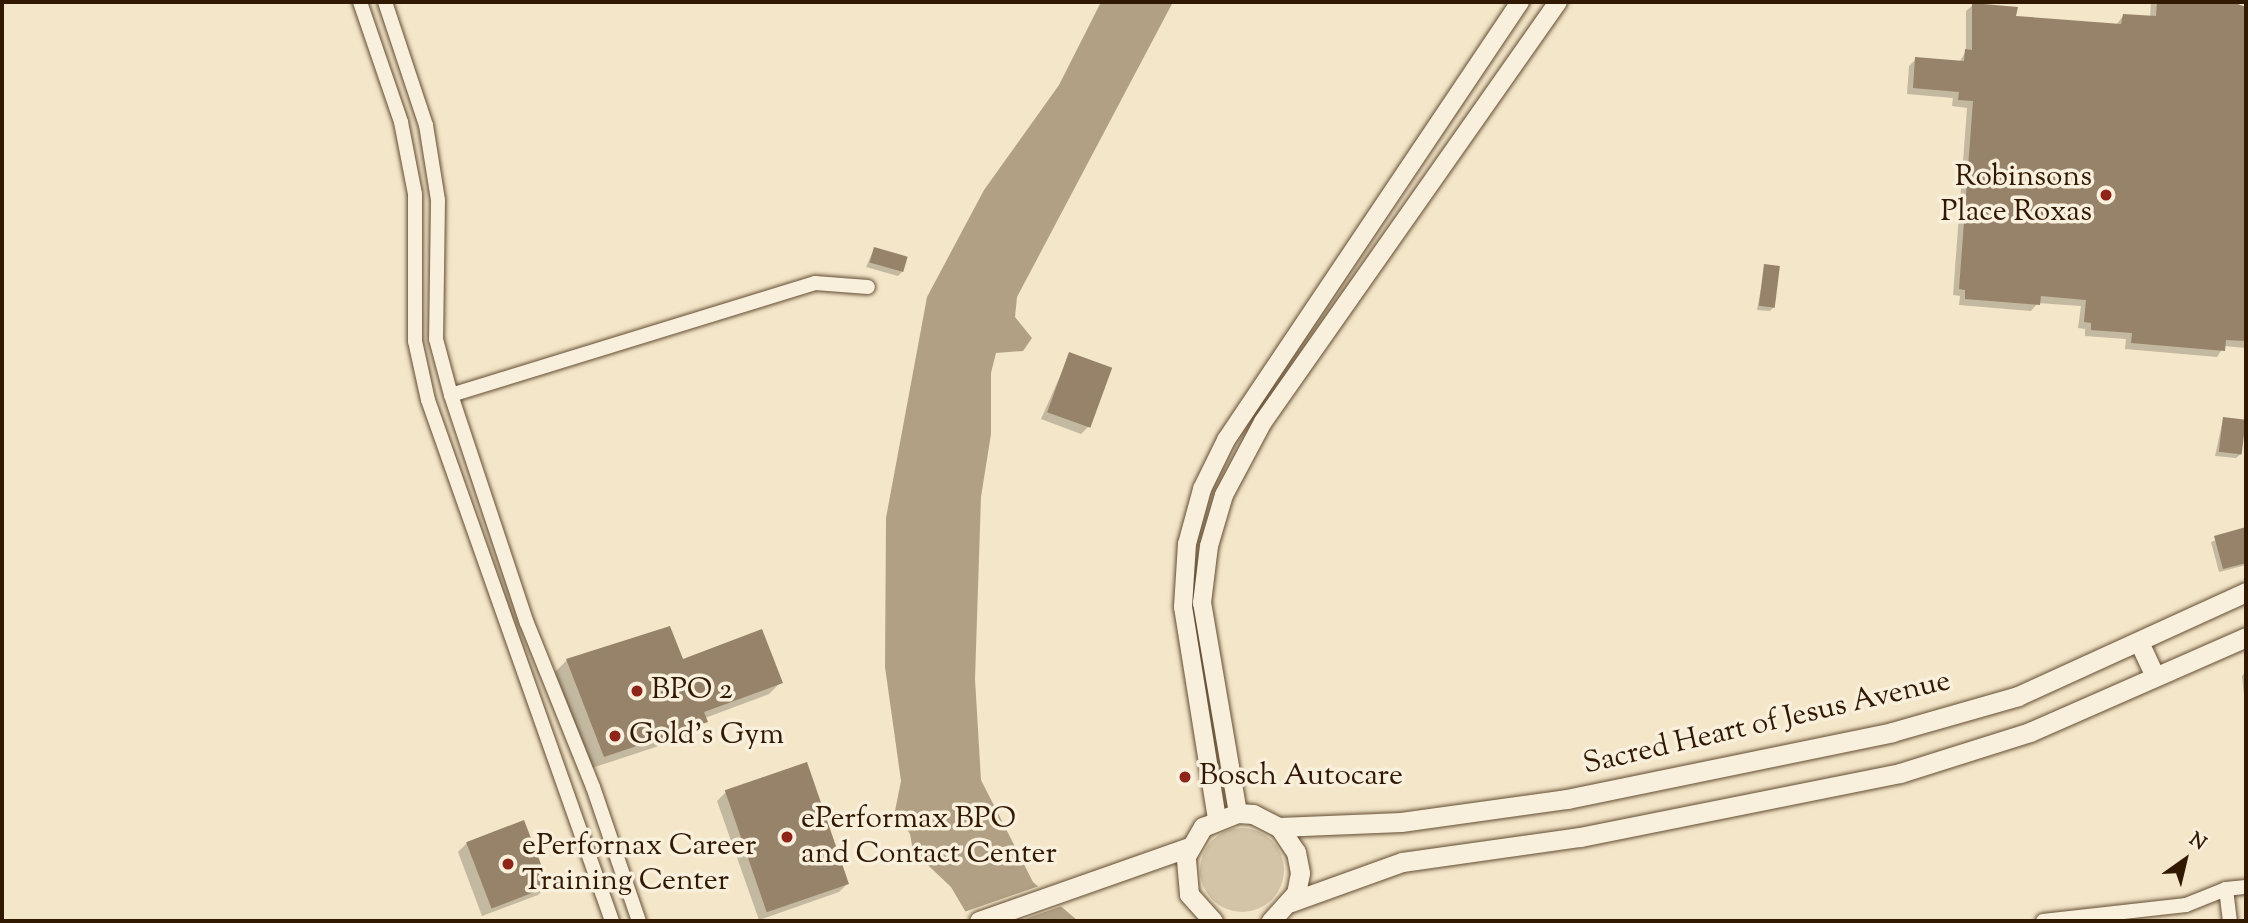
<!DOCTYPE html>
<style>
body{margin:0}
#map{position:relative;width:2248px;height:923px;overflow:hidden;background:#f4e6c9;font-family:"Sorts Mill Goudy",serif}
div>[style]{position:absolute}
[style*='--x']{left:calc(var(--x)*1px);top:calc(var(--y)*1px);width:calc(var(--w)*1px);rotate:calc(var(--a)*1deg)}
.green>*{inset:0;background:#d3c3a7}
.round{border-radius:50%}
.water>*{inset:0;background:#b2a085}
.pier>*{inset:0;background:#f4e6c9}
.shadow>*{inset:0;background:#0003}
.building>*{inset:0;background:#968369;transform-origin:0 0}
.roads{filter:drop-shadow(0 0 2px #624c32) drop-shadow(0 0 2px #624c32)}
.minor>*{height:14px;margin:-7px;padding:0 7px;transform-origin:7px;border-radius:7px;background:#f8efdc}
.tertiary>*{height:18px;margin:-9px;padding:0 9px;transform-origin:9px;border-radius:9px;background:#f8efdc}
.secondary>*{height:19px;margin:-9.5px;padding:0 9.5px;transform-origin:9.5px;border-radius:9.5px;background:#f8efdc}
.dots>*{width:19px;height:19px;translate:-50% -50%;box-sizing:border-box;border:4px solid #f8efdc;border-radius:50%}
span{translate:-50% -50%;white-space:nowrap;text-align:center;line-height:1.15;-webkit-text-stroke:7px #f8efdc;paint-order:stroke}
.poi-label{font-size:30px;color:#311800}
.right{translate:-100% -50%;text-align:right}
.left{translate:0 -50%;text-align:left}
.street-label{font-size:30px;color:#311800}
.frame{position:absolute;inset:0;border:4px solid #311800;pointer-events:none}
.north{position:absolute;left:2150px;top:825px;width:70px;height:70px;-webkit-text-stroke:5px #f8efdc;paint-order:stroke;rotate:34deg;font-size:19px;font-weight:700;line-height:28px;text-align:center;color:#311800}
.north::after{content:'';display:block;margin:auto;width:24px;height:32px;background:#311800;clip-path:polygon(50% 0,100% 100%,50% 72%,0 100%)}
</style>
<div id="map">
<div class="green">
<i class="round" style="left:1200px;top:828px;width:84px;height:84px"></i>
</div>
<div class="water">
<i style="clip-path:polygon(1101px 2px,1173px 2px,1017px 297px,1015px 317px,1032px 338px,1023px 351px,996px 353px,991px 373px,991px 434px,981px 497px,975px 679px,981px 780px,1033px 882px,1078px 921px,971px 921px,951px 887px,913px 851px,910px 834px,895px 811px,901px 781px,885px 667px,886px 518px,927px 297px,984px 190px,1059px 85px)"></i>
</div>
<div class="pier">
<i style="clip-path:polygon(1042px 885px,1065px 905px,1019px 921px,968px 921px,964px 912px)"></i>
</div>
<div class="shadow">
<i style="clip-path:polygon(2151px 2px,2230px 2px,2229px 7px,2246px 9px,2246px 348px,2224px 346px,2217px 357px,2125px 349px,2126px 339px,2085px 336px,2085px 329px,2078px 328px,2081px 306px,2038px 303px,2031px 311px,1959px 305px,1960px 296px,1953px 295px,1967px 108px,1952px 106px,1953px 98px,1907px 94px,1909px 66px,1916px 59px,1959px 63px,1966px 51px,1966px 11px,1973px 5px,2014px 18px,2116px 25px,2123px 16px,2150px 18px)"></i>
<i style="clip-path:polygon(874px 249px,902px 272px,898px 276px,866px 267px)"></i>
<i style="clip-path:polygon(1765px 266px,1774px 307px,1770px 311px,1757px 310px)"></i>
<i style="clip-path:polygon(1070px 354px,1088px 427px,1081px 434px,1041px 419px)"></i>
<i style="clip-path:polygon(2223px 419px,2241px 454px,2236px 458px,2215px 456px)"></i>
<i style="clip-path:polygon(2246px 529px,2246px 565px,2219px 572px,2211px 542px)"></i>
<i style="clip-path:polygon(567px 660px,682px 661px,781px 682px,769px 694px,705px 718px,695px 734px,592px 768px,555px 672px)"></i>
<i style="clip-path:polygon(2246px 671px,2246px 715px,2242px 676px)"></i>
<i style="clip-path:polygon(726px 792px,848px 883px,839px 892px,759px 920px,717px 801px)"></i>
<i style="clip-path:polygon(467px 843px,547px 886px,538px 895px,482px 916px,458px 852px)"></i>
</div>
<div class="building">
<i style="clip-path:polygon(2157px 2px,2232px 2px,2246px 7px,2246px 341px,2226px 340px,2225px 351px,2131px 343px,2132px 333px,2091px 330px,2091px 323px,2084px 322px,2086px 300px,2041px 296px,2040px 305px,1965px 299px,1965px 290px,1959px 289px,1973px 101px,1958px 100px,1959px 92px,1913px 88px,1915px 57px,1964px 61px,1965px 49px,1972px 50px,1972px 3px,2018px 7px,2016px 16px,2121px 24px,2123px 14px,2156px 16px)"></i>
<i style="left:874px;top:247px;width:35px;height:16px;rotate:16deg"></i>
<i style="left:1764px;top:264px;width:16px;height:42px;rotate:7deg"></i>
<i style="left:1069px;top:352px;width:46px;height:64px;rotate:20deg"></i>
<i style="left:2223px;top:417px;width:23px;height:35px;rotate:7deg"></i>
<i style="clip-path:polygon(2246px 527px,2246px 563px,2223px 569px,2214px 536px)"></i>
<i style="clip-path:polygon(670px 626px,683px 659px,762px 629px,783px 683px,704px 712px,708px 722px,604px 757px,566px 659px)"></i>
<i style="left:807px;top:762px;width:129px;height:87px;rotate:71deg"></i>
<i style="left:524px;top:820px;width:71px;height:62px;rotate:69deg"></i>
</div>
<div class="roads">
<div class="minor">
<i style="--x:360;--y:2;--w:127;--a:71.1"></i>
<i style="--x:401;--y:122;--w:73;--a:79"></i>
<i style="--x:415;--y:194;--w:147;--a:90"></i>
<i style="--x:415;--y:341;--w:60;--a:77.6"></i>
<i style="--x:428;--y:400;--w:553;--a:70.55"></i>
<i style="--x:385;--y:2;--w:130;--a:71.6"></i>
<i style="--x:426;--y:125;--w:76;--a:80.9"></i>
<i style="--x:438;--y:200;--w:139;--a:90.8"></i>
<i style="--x:436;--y:339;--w:58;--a:75"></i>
<i style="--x:451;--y:395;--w:240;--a:71.6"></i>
<i style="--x:527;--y:623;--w:177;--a:68.1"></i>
<i style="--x:593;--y:787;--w:142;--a:71.1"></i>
<i style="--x:451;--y:395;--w:381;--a:-17.1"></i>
<i style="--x:815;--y:283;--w:53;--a:4.3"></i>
<i style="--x:2226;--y:889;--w:32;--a:83"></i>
<i style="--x:2043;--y:921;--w:144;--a:-6.4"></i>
<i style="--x:2186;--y:905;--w:43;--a:-21.8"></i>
<i style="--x:2226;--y:889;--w:20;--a:-6"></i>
</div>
<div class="tertiary">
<i style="--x:1238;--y:813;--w:213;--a:-99.7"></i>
<i style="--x:1202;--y:603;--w:57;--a:-83"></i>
<i style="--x:1209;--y:546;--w:53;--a:-73.6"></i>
<i style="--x:1224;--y:495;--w:83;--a:-61.9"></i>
<i style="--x:1263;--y:422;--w:513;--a:-54.92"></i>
<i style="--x:1217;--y:819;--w:215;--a:-99.1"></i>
<i style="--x:1183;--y:607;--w:63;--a:-86.4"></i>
<i style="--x:1187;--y:544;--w:57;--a:-74.7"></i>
<i style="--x:1202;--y:489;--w:55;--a:-63.9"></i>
<i style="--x:1226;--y:440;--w:528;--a:-56.13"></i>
</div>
<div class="secondary">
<i style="--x:2139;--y:642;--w:38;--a:65"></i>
<i style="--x:1279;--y:827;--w:122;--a:-2.3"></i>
<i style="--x:1401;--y:822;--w:168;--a:-7.9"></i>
<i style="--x:1567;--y:799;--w:332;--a:-11.6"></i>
<i style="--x:1892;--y:732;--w:131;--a:-15.9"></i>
<i style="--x:2018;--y:696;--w:251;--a:-24.5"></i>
<i style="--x:1291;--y:902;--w:118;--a:-19.8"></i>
<i style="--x:1402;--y:862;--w:180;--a:-8"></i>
<i style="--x:1580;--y:837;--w:326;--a:-11.3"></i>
<i style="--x:1900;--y:773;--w:136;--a:-17.5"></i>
<i style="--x:2030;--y:732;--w:236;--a:-23.7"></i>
<i style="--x:979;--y:921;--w:223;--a:-19.4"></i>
<i style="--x:1213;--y:921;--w:36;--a:-132"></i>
<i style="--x:1189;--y:894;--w:38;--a:-95"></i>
<i style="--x:1186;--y:856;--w:34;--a:-60"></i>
<i style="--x:1203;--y:827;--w:38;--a:-22"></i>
<i style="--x:1238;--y:813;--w:15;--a:4"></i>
<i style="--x:1253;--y:814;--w:29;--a:27"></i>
<i style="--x:1279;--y:827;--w:30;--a:56"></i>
<i style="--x:1296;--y:852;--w:21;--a:79"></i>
<i style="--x:1300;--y:873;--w:20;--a:101"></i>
<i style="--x:1296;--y:893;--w:38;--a:132"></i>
</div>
</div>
<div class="dots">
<i style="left:2106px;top:195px;background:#8f2418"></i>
<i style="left:637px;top:691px;background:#8f2418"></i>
<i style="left:615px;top:736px;background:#8f2418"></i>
<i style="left:1185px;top:777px;background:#8f2418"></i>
<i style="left:787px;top:837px;background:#8f2418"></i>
<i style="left:508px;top:864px;background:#8f2418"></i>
</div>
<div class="poi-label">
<span class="right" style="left:2092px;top:195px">Robinsons<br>Place Roxas</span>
<span class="left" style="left:651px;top:691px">BPO 2</span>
<span class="left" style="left:629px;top:736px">Gold's Gym</span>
<span class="left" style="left:1199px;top:777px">Bosch Autocare</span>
<span class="left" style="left:801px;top:837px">ePerformax BPO<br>and Contact Center</span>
<span class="left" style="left:522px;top:864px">ePerfornax Career<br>Training Center</span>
</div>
<div class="street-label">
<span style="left:1767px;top:724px;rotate:-13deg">Sacred Heart of Jesus Avenue</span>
</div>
<div class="frame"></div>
<div class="north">N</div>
</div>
